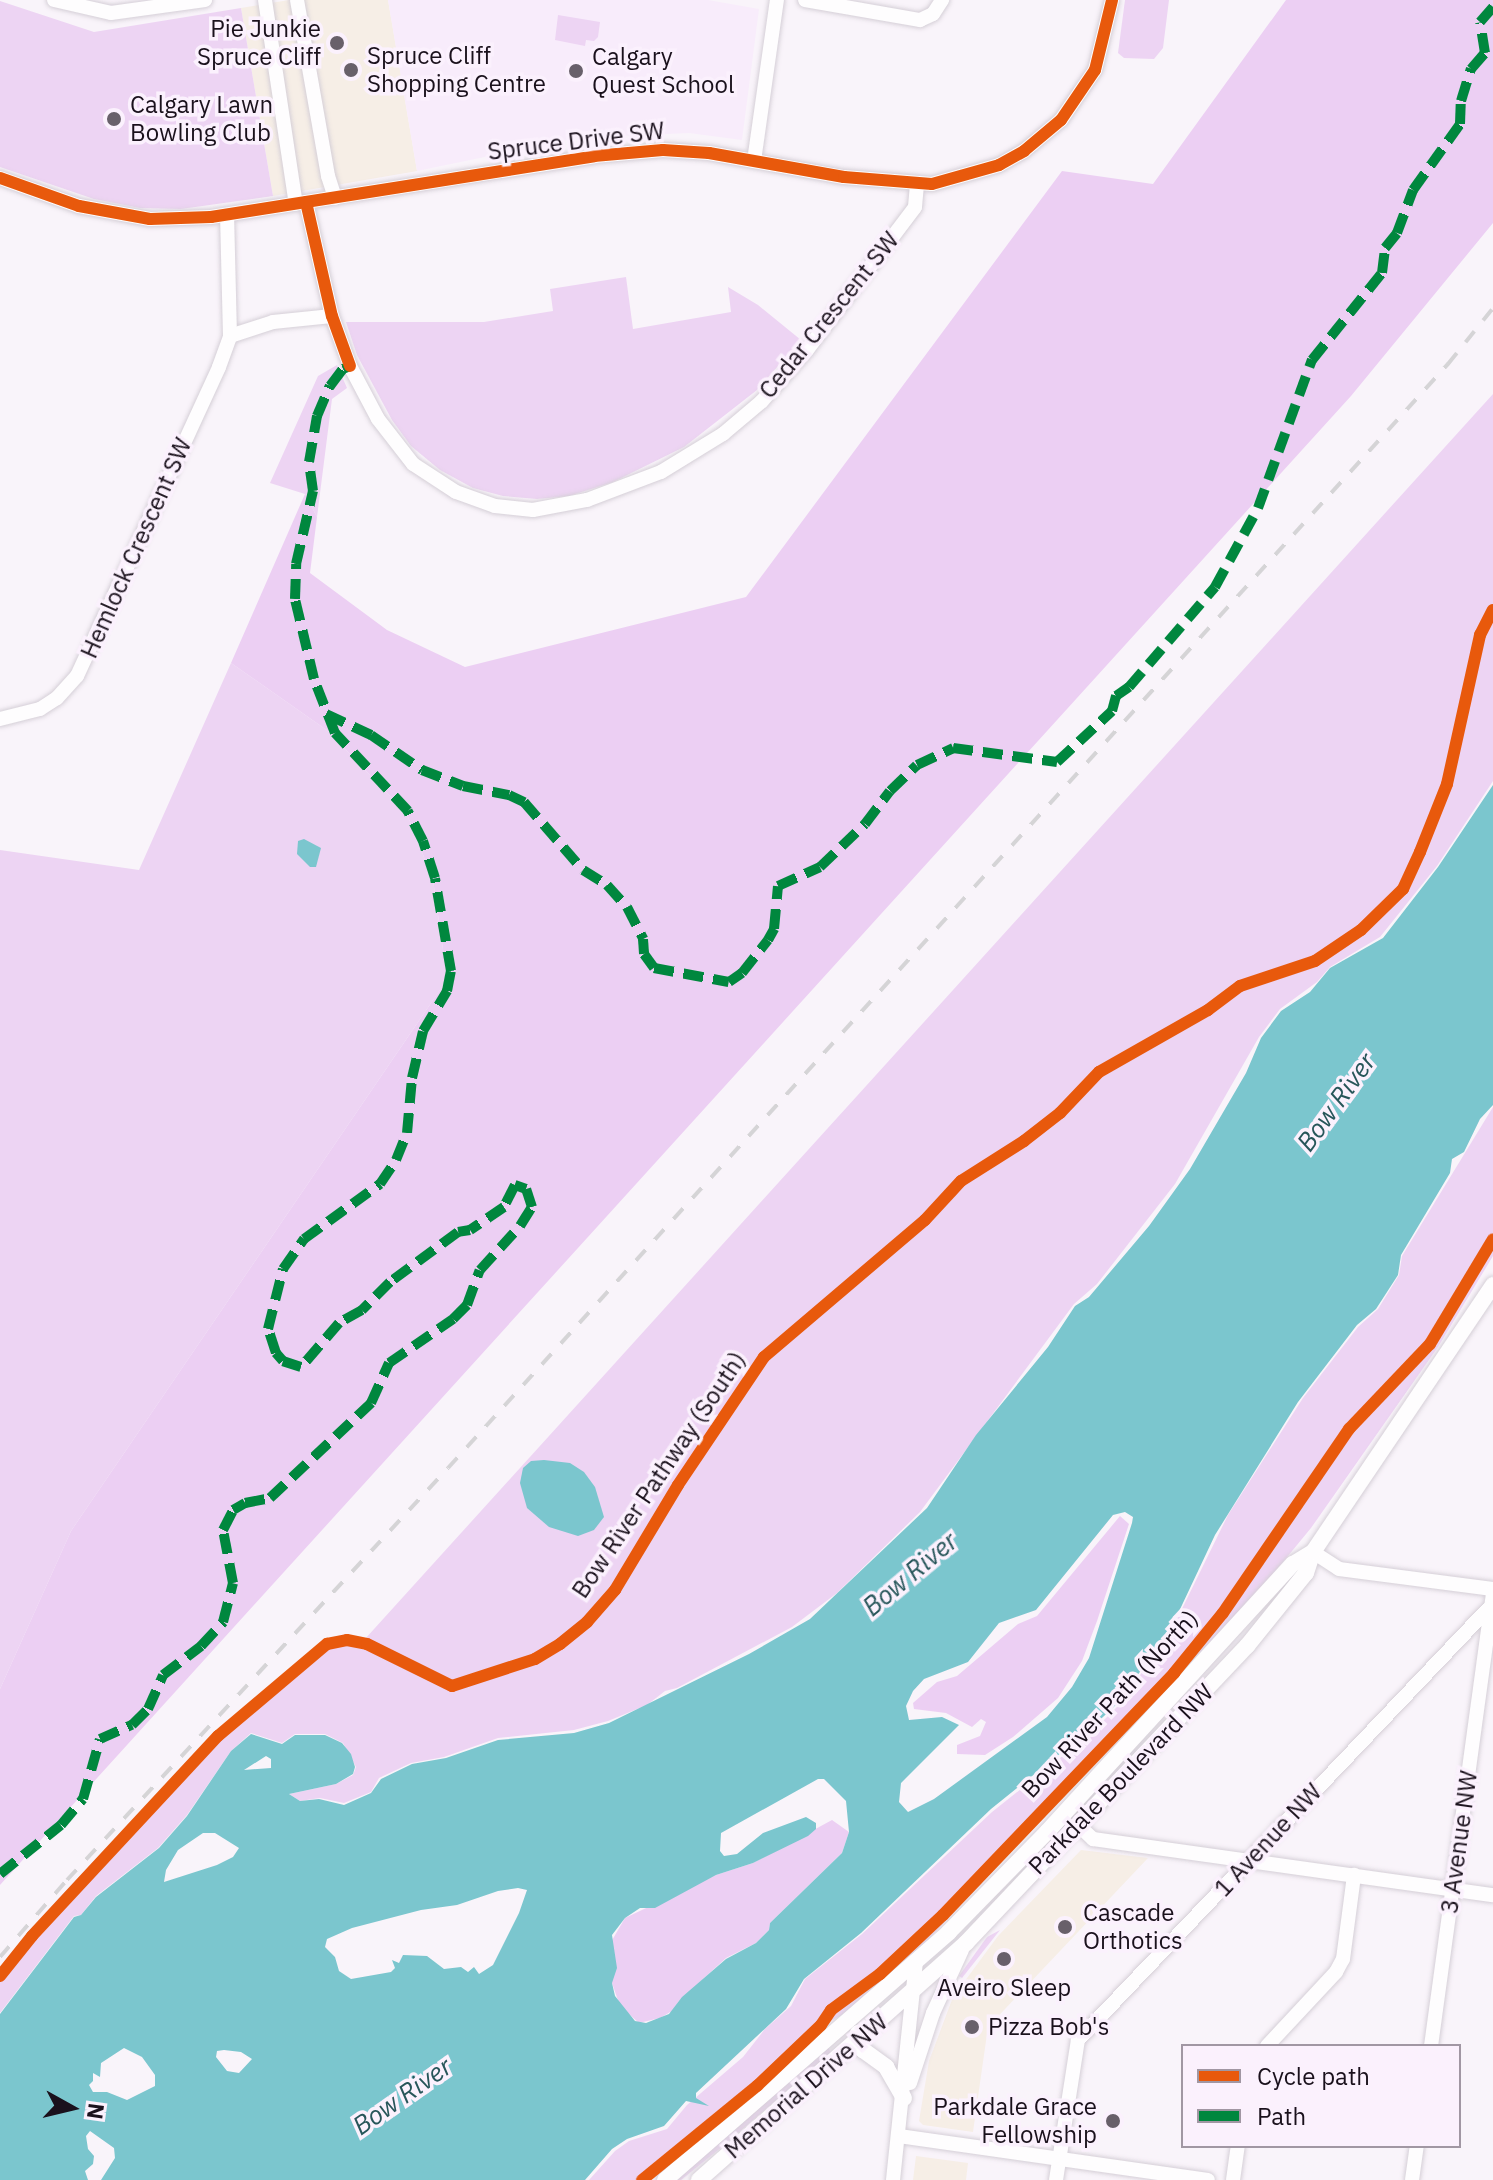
<!DOCTYPE html>
<style>
body{margin:0}
#map{position:relative;width:1493px;height:2180px;overflow:hidden;background:#f9f4fa;font-family:"IBM Plex Sans",sans-serif}
div>[style]{position:absolute}
[style*='--x']{left:calc(var(--x)*1px);top:calc(var(--y)*1px);width:calc(var(--w)*1px);rotate:calc(var(--a)*1deg)}
.commercial>*{inset:0;background:#f6eee6}
.built>*{inset:0;background:#f8ecfb}
.green>*{inset:0;background:#edd4f3}
.forest>*{inset:0;background:#eccff3}
.water>*{inset:0;background:#7bc6ce}
.roads{filter:drop-shadow(0 0 2px #d5cfd7) drop-shadow(0 0 2px #d5cfd7)}
.minor>*{height:14px;margin:-7px;padding:0 7px;transform-origin:7px;border-radius:7px;background:#fefdfe}
.major>*{height:16px;margin:-8px;padding:0 8px;transform-origin:8px;border-radius:8px;background:#fefdfe}
.rail>*{height:4px;margin-top:-2px;transform-origin:0;background:repeating-linear-gradient(90deg,#d5d4d6 0 14px,transparent 0 28px)}
.quiet>*{height:10px;margin-top:-5px;transform-origin:0;background:repeating-linear-gradient(90deg,#00873e 0 20px,transparent 0 30px)}
.cycleway>*{height:12px;margin:-6px;padding:0 6px;transform-origin:6px;border-radius:6px;background:#e8590c}
.dots>*{width:22px;height:22px;translate:-50% -50%;box-sizing:border-box;border:4px solid #fbf1fd;border-radius:50%}
span{translate:-50% -50%;white-space:nowrap;text-align:center;line-height:1.15;-webkit-text-stroke:7px #fbf1fd;paint-order:stroke}
.poi-label{font-size:24px;color:#1a111c}
.right{translate:-100% -50%;text-align:right}
.left{translate:0 -50%;text-align:left}
.street-label{font-size:24px;color:#1a111c}
.water-label{font-size:26px;color:#27565a;font-style:italic}
.legend{position:absolute;left:1181px;top:2044px;width:280px;height:104px;box-sizing:border-box;background:#fbf1fd;border:2px solid #a197a3;margin:0;padding:10px 14px;list-style:none;font-size:24px;color:#1a111c}
.legend li{display:flex;align-items:center;gap:16px;height:40px}
.legend b{width:40px;border:2px solid #a197a3}
.north{position:absolute;left:32px;top:2068px;width:80px;height:80px;-webkit-text-stroke:6px #fbf1fd;paint-order:stroke;rotate:98deg;font-size:22px;font-weight:700;line-height:32px;text-align:center;color:#1a111c}
.north::after{content:'';display:block;margin:auto;width:28px;height:36px;background:#1a111c;clip-path:polygon(50% 0,100% 100%,50% 72%,0 100%)}
</style>
<div id="map">
<div class="commercial">
<i style="clip-path:polygon(289px 0,388px 0,417px 171px,273px 196px,241px 8px)"></i>
<i style="clip-path:polygon(1081px 1850px,1148px 1858px,988px 2027px,973px 2132px,923px 2125px,919px 2121px,929px 2061px,953px 1997px,998px 1936px)"></i>
<i style="clip-path:polygon(916px 2156px,968px 2163px,966px 2180px,913px 2180px)"></i>
</div>
<div class="built">
<i style="clip-path:polygon(388px 0,708px 0,759px 9px,742px 140px,689px 133px,577px 138px,417px 171px)"></i>
</div>
<div class="green">
<i style="clip-path:polygon(1125px 0,1169px 0,1163px 48px,1154px 59px,1124px 58px,1118px 53px)"></i>
<i style="clip-path:polygon(0 1px,94px 32px,241px 8px,273px 196px,181px 209px,140px 208px,94px 199px,0 167px)"></i>
<i style="clip-path:polygon(558px 15px,600px 22px,598px 37px,594px 41px,586px 40px,585px 46px,555px 40px)"></i>
<i style="clip-path:polygon(626px 277px,633px 329px,731px 312px,728px 287px,758px 305px,801px 340px,757px 390px,684px 447px,613px 482px,569px 496px,537px 499px,503px 496px,473px 488px,440px 470px,411px 446px,392px 420px,357px 355px,346px 322px,484px 322px,553px 311px,550px 289px)"></i>
<i style="clip-path:polygon(337px 365px,347px 388px,332px 399px,317px 517px,305px 494px,270px 483px,318px 376px)"></i>
<i style="clip-path:polygon(1493px 394px,1493px 781px,1437px 866px,1380px 937px,1330px 967px,1317px 982px,1280px 1009px,1259px 1037px,1175px 1184px,1097px 1284px,1074px 1304px,920px 1512px,837px 1593px,792px 1627px,677px 1688px,665px 1691px,647px 1705px,608px 1721px,574px 1730px,498px 1738px,444px 1757px,411px 1763px,379px 1778px,371px 1792px,344px 1803px,320px 1798px,300px 1801px,289px 1794px,336px 1784px,353px 1775px,356px 1767px,343px 1743px,325px 1734px,295px 1734px,282px 1743px,251px 1733px,231px 1751px,187px 1815px,158px 1848px,96px 1896px,81px 1915px,74px 1916px,0 2013px,0 1968px,58px 1899px,213px 1736px,326px 1639px,346px 1634px,365px 1639px)"></i>
<i style="clip-path:polygon(231px 663px,328px 731px,407px 814px,433px 880px,446px 970px,444px 984px,71px 1531px,0 1689px,0 850px,139px 870px)"></i>
<i style="clip-path:polygon(1493px 1107px,1493px 1256px,1438px 1347px,1311px 1528px,1264px 1585px,925px 1943px,842px 2015px,825px 2024px,743px 2100px,639px 2180px,589px 2180px,615px 2151px,629px 2141px,667px 2129px,687px 2105px,743px 2057px,765px 2029px,791px 2006px,805px 1979px,862px 1934px,992px 1812px,1089px 1735px,1122px 1702px,1175px 1623px,1228px 1515px,1303px 1398px,1358px 1327px,1378px 1309px,1399px 1275px,1402px 1256px)"></i>
<i style="clip-path:polygon(1000px 1930px,962px 1978px,959px 1976px,987px 1937px)"></i>
<i style="clip-path:polygon(828px 2046px,831px 2053px,718px 2150px,681px 2180px,672px 2180px)"></i>
</div>
<div class="forest">
<i style="clip-path:polygon(1286px 0,1493px 0,1493px 223px,1351px 396px,0 1885px,0 1689px,71px 1531px,444px 984px,446px 970px,433px 880px,407px 814px,328px 731px,231px 663px,305px 494px,317px 517px,310px 573px,387px 630px,465px 667px,746px 597px,1062px 171px,1153px 184px)"></i>
<i style="clip-path:polygon(1120px 1516px,1129px 1524px,1097px 1621px,1082px 1661px,1058px 1698px,1013px 1737px,985px 1755px,957px 1754px,957px 1745px,980px 1736px,986px 1722px,981px 1719px,972px 1727px,946px 1713px,914px 1709px,913px 1703px,937px 1682px,957px 1676px,1018px 1624px,1037px 1616px)"></i>
<i style="clip-path:polygon(832px 1820px,849px 1832px,842px 1853px,770px 1923px,769px 1930px,756px 1943px,726px 1958px,679px 2001px,672px 2011px,660px 2018px,639px 2023px,620px 2006px,612px 1983px,611px 1942px,625px 1918px,716px 1875px,753px 1863px)"></i>
</div>
<div class="water">
<i style="clip-path:polygon(evenodd,1493px 785px,1493px 1105px,1480px 1119px,1464px 1152px,1452px 1159px,1450px 1173px,1401px 1255px,1398px 1275px,1376px 1309px,1357px 1325px,1298px 1402px,1215px 1535px,1174px 1622px,1120px 1701px,1087px 1732px,991px 1809px,861px 1933px,804px 1979px,786px 2009px,696px 2093px,696px 2098px,709px 2106px,686px 2101px,664px 2126px,627px 2139px,612px 2149px,585px 2180px,101px 2180px,115px 2158px,114px 2148px,90px 2131px,86px 2136px,88px 2149px,94px 2156px,93px 2164px,85px 2171px,88px 2180px,0 2180px,0 2014px,74px 1917px,81px 1915px,96px 1897px,159px 1848px,187px 1816px,231px 1751px,251px 1734px,282px 1744px,295px 1735px,325px 1735px,342px 1743px,351px 1754px,355px 1767px,353px 1774px,336px 1784px,289px 1794px,300px 1801px,319px 1799px,344px 1805px,371px 1793px,381px 1779px,412px 1764px,446px 1758px,498px 1740px,574px 1733px,609px 1723px,749px 1654px,810px 1619px,927px 1508px,976px 1435px,1048px 1347px,1075px 1306px,1089px 1297px,1149px 1226px,1190px 1169px,1246px 1073px,1261px 1038px,1281px 1011px,1310px 992px,1330px 968px,1383px 938px,1438px 867px,1493px 785px,1125px 1512px,1133px 1517px,1132px 1523px,1089px 1658px,1072px 1687px,1047px 1717px,934px 1799px,908px 1812px,899px 1802px,901px 1783px,959px 1725px,942px 1717px,909px 1720px,906px 1706px,913px 1691px,924px 1679px,968px 1662px,999px 1623px,1036px 1610px,1113px 1515px,1125px 1512px,1493px 785px,266px 1756px,271px 1759px,271px 1768px,244px 1770px,266px 1756px,1493px 785px,818px 1779px,824px 1779px,846px 1801px,849px 1832px,842px 1853px,770px 1923px,769px 1930px,756px 1943px,726px 1959px,682px 1997px,669px 2014px,646px 2023px,635px 2021px,615px 1996px,612px 1983px,617px 1968px,612px 1935px,625px 1918px,640px 1908px,655px 1908px,716px 1875px,753px 1863px,808px 1836px,816px 1829px,816px 1823px,806px 1817px,763px 1833px,737px 1854px,724px 1856px,720px 1851px,721px 1833px,818px 1779px,1493px 785px,203px 1833px,215px 1833px,239px 1848px,233px 1857px,217px 1865px,164px 1882px,166px 1870px,178px 1850px,203px 1833px,1493px 785px,518px 1888px,527px 1890px,519px 1913px,493px 1965px,479px 1974px,474px 1967px,468px 1972px,461px 1967px,444px 1969px,427px 1956px,403px 1955px,399px 1963px,392px 1960px,395px 1968px,391px 1972px,351px 1979px,339px 1971px,335px 1957px,325px 1947px,327px 1939px,352px 1928px,421px 1910px,457px 1905px,498px 1891px,518px 1888px,1493px 785px,124px 2048px,142px 2057px,155px 2075px,155px 2086px,127px 2100px,107px 2092px,93px 2092px,89px 2085px,93px 2081px,93px 2073px,100px 2077px,101px 2063px,124px 2048px,1493px 785px,224px 2050px,241px 2052px,252px 2059px,239px 2073px,227px 2071px,216px 2057px,217px 2051px,224px 2050px)"></i>
<i style="clip-path:polygon(304px 839px,321px 848px,316px 867px,310px 867px,297px 854px,298px 841px)"></i>
<i style="clip-path:polygon(544px 1460px,570px 1463px,584px 1472px,595px 1487px,604px 1517px,594px 1530px,578px 1536px,549px 1527px,527px 1508px,520px 1483px,523px 1468px,531px 1461px)"></i>
</div>
<div class="roads">
<div class="minor">
<i style="--x:54;--y:0;--w:58;--a:12.8"></i>
<i style="--x:111;--y:13;--w:95;--a:-7.9"></i>
<i style="--x:265;--y:0;--w:206;--a:81.4"></i>
<i style="--x:297;--y:0;--w:179;--a:80"></i>
<i style="--x:328;--y:176;--w:23;--a:72"></i>
<i style="--x:805;--y:0;--w:117;--a:9.9"></i>
<i style="--x:920;--y:20;--w:14;--a:-25"></i>
<i style="--x:933;--y:14;--w:17;--a:-57"></i>
<i style="--x:754;--y:161;--w:163;--a:-81.9"></i>
<i style="--x:0;--y:178;--w:84;--a:19.5"></i>
<i style="--x:79;--y:206;--w:72;--a:10.4"></i>
<i style="--x:150;--y:219;--w:61;--a:-1.9"></i>
<i style="--x:211;--y:217;--w:388;--a:-9"></i>
<i style="--x:594;--y:156;--w:69;--a:-5"></i>
<i style="--x:663;--y:150;--w:46;--a:3.7"></i>
<i style="--x:709;--y:153;--w:137;--a:10.1"></i>
<i style="--x:844;--y:177;--w:88;--a:4.5"></i>
<i style="--x:932;--y:184;--w:70;--a:-15.8"></i>
<i style="--x:999;--y:165;--w:29;--a:-29"></i>
<i style="--x:1024;--y:151;--w:48;--a:-40"></i>
<i style="--x:1061;--y:120;--w:60;--a:-55.8"></i>
<i style="--x:1095;--y:70;--w:72;--a:-76.3"></i>
<i style="--x:306;--y:202;--w:117;--a:77.2"></i>
<i style="--x:332;--y:316;--w:53;--a:70.2"></i>
<i style="--x:350;--y:366;--w:60;--a:62.2"></i>
<i style="--x:378;--y:419;--w:57;--a:52.1"></i>
<i style="--x:413;--y:464;--w:51;--a:33.1"></i>
<i style="--x:456;--y:492;--w:41;--a:19.7"></i>
<i style="--x:495;--y:506;--w:38;--a:6"></i>
<i style="--x:533;--y:510;--w:55;--a:-10.5"></i>
<i style="--x:587;--y:500;--w:79;--a:-20.7"></i>
<i style="--x:661;--y:472;--w:73;--a:-31.5"></i>
<i style="--x:723;--y:434;--w:51;--a:-40.2"></i>
<i style="--x:762;--y:401;--w:68;--a:-48.6"></i>
<i style="--x:807;--y:350;--w:179;--a:-52.9"></i>
<i style="--x:915;--y:207;--w:21;--a:-85"></i>
<i style="--x:230;--y:336;--w:45;--a:-18"></i>
<i style="--x:273;--y:322;--w:59;--a:-5.8"></i>
<i style="--x:0;--y:719;--w:41;--a:-14"></i>
<i style="--x:40;--y:709;--w:20;--a:-33"></i>
<i style="--x:57;--y:698;--w:30;--a:-48"></i>
<i style="--x:77;--y:676;--w:340;--a:-65.3"></i>
<i style="--x:219;--y:367;--w:33;--a:-70"></i>
<i style="--x:230;--y:336;--w:121;--a:-91.4"></i>
<i style="--x:1313;--y:1552;--w:31;--a:33"></i>
<i style="--x:1339;--y:1569;--w:155;--a:7.4"></i>
<i style="--x:1078;--y:1825;--w:21;--a:43"></i>
<i style="--x:1093;--y:1839;--w:404;--a:8"></i>
<i style="--x:1267;--y:2046;--w:101;--a:-47"></i>
<i style="--x:1336;--y:1972;--w:15;--a:-62"></i>
<i style="--x:1343;--y:1959;--w:85;--a:-82.5"></i>
<i style="--x:1431;--y:2046;--w:459;--a:-82.2"></i>
<i style="--x:910;--y:2083;--w:74;--a:-71.8"></i>
<i style="--x:933;--y:2013;--w:69;--a:-65.3"></i>
<i style="--x:899;--y:2136;--w:312;--a:8.1"></i>
<i style="--x:893;--y:2180;--w:219;--a:-84"></i>
<i style="--x:1056;--y:2180;--w:142;--a:-81.1"></i>
<i style="--x:1078;--y:2040;--w:596;--a:-46.43"></i>
<i style="--x:1233;--y:2180;--w:34;--a:-82"></i>
<i style="--x:1412;--y:2180;--w:34;--a:-82"></i>
</div>
<div class="major">
<i style="--x:858;--y:2033;--w:18;--a:74"></i>
<i style="--x:863;--y:2050;--w:29;--a:36"></i>
<i style="--x:886;--y:2067;--w:36;--a:60"></i>
<i style="--x:665;--y:2180;--w:377;--a:-41.1"></i>
<i style="--x:949;--y:1932;--w:140;--a:-45.6"></i>
<i style="--x:1047;--y:1832;--w:364;--a:-47.5"></i>
<i style="--x:1293;--y:1564;--w:23;--a:-31"></i>
<i style="--x:699;--y:2180;--w:357;--a:-41.6"></i>
<i style="--x:966;--y:1943;--w:409;--a:-46.6"></i>
<i style="--x:1247;--y:1646;--w:94;--a:-51.1"></i>
<i style="--x:1306;--y:1573;--w:22;--a:-72"></i>
<i style="--x:1313;--y:1552;--w:322;--a:-56"></i>
</div>
</div>
<div class="rail">
<i style="--x:0;--y:1957;--w:102;--a:-49"></i>
<i style="--x:67;--y:1880;--w:561;--a:-47.24"></i>
<i style="--x:448;--y:1468;--w:1490;--a:-47.83"></i>
<i style="--x:1448;--y:364;--w:72;--a:-51.2"></i>
</div>
<div class="quiet">
<i style="--x:326;--y:714;--w:50;--a:25"></i>
<i style="--x:371;--y:735;--w:62;--a:34.5"></i>
<i style="--x:422;--y:770;--w:44;--a:21.3"></i>
<i style="--x:463;--y:786;--w:47;--a:11.1"></i>
<i style="--x:509;--y:795;--w:17;--a:25"></i>
<i style="--x:524;--y:802;--w:90;--a:49.1"></i>
<i style="--x:583;--y:870;--w:28;--a:32"></i>
<i style="--x:607;--y:885;--w:30;--a:48"></i>
<i style="--x:627;--y:907;--w:36;--a:63"></i>
<i style="--x:643;--y:939;--w:15;--a:86"></i>
<i style="--x:644;--y:954;--w:17;--a:54"></i>
<i style="--x:654;--y:968;--w:76;--a:10.6"></i>
<i style="--x:729;--y:982;--w:16;--a:-35"></i>
<i style="--x:742;--y:973;--w:42;--a:-51.8"></i>
<i style="--x:768;--y:940;--w:13;--a:-61"></i>
<i style="--x:774;--y:929;--w:43;--a:-84.7"></i>
<i style="--x:778;--y:886;--w:46;--a:-24.3"></i>
<i style="--x:820;--y:867;--w:62;--a:-43.7"></i>
<i style="--x:865;--y:824;--w:41;--a:-52.9"></i>
<i style="--x:890;--y:791;--w:37;--a:-44"></i>
<i style="--x:917;--y:765;--w:40;--a:-25"></i>
<i style="--x:953;--y:748;--w:105;--a:7.7"></i>
<i style="--x:1057;--y:762;--w:75;--a:-42.8"></i>
<i style="--x:1112;--y:711;--w:16;--a:-75"></i>
<i style="--x:1116;--y:696;--w:16;--a:-35"></i>
<i style="--x:1129;--y:687;--w:132;--a:-49.3"></i>
<i style="--x:1215;--y:587;--w:90;--a:-61.4"></i>
<i style="--x:1258;--y:508;--w:158;--a:-70"></i>
<i style="--x:1312;--y:360;--w:112;--a:-51.2"></i>
<i style="--x:1382;--y:273;--w:25;--a:-83"></i>
<i style="--x:1385;--y:248;--w:19;--a:-51"></i>
<i style="--x:1397;--y:233;--w:46;--a:-69.6"></i>
<i style="--x:1413;--y:190;--w:81;--a:-54.5"></i>
<i style="--x:1460;--y:124;--w:23;--a:-88"></i>
<i style="--x:1461;--y:101;--w:34;--a:-73"></i>
<i style="--x:1471;--y:69;--w:21;--a:-49"></i>
<i style="--x:1485;--y:53;--w:31;--a:-99"></i>
<i style="--x:1480;--y:22;--w:20;--a:-49"></i>
<i style="--x:0;--y:1874;--w:78;--a:-38.8"></i>
<i style="--x:61;--y:1825;--w:34;--a:-50"></i>
<i style="--x:83;--y:1799;--w:62;--a:-74.2"></i>
<i style="--x:100;--y:1739;--w:35;--a:-24"></i>
<i style="--x:132;--y:1725;--w:23;--a:-45"></i>
<i style="--x:148;--y:1709;--w:37;--a:-66"></i>
<i style="--x:163;--y:1675;--w:48;--a:-37.3"></i>
<i style="--x:201;--y:1646;--w:33;--a:-47"></i>
<i style="--x:223;--y:1622;--w:40;--a:-75.6"></i>
<i style="--x:233;--y:1583;--w:54;--a:-100.7"></i>
<i style="--x:223;--y:1530;--w:22;--a:-63"></i>
<i style="--x:233;--y:1510;--w:14;--a:-30"></i>
<i style="--x:245;--y:1503;--w:25;--a:-11"></i>
<i style="--x:270;--y:1498;--w:139;--a:-43.2"></i>
<i style="--x:371;--y:1403;--w:44;--a:-65.8"></i>
<i style="--x:389;--y:1363;--w:78;--a:-34.5"></i>
<i style="--x:453;--y:1319;--w:20;--a:-45"></i>
<i style="--x:467;--y:1305;--w:37;--a:-70"></i>
<i style="--x:480;--y:1270;--w:59;--a:-47.7"></i>
<i style="--x:520;--y:1226;--w:22;--a:-58"></i>
<i style="--x:532;--y:1207;--w:19;--a:-108"></i>
<i style="--x:526;--y:1189;--w:12;--a:-160"></i>
<i style="--x:515;--y:1185;--w:25;--a:117"></i>
<i style="--x:504;--y:1207;--w:41;--a:145.9"></i>
<i style="--x:470;--y:1230;--w:12;--a:171"></i>
<i style="--x:458;--y:1232;--w:84;--a:143.7"></i>
<i style="--x:390;--y:1282;--w:40;--a:135"></i>
<i style="--x:362;--y:1310;--w:26;--a:151"></i>
<i style="--x:339;--y:1323;--w:58;--a:130.8"></i>
<i style="--x:301;--y:1367;--w:19;--a:-162"></i>
<i style="--x:283;--y:1361;--w:11;--a:-131"></i>
<i style="--x:276;--y:1353;--w:25;--a:-108"></i>
<i style="--x:268;--y:1329;--w:62;--a:-76"></i>
<i style="--x:283;--y:1269;--w:37;--a:-55"></i>
<i style="--x:304;--y:1239;--w:94;--a:-35.9"></i>
<i style="--x:380;--y:1184;--w:29;--a:-56"></i>
<i style="--x:396;--y:1160;--w:29;--a:-68"></i>
<i style="--x:407;--y:1133;--w:55;--a:-84.8"></i>
<i style="--x:412;--y:1078;--w:48;--a:-76.8"></i>
<i style="--x:423;--y:1031;--w:47;--a:-59"></i>
<i style="--x:447;--y:991;--w:20;--a:-79"></i>
<i style="--x:451;--y:971;--w:94;--a:-99.8"></i>
<i style="--x:435;--y:878;--w:39;--a:-108"></i>
<i style="--x:423;--y:841;--w:34;--a:-117"></i>
<i style="--x:408;--y:811;--w:107;--a:-133.1"></i>
<i style="--x:335;--y:733;--w:58;--a:-111.3"></i>
<i style="--x:314;--y:679;--w:82;--a:-103.4"></i>
<i style="--x:295;--y:599;--w:35;--a:-88"></i>
<i style="--x:296;--y:564;--w:75;--a:-76.9"></i>
<i style="--x:313;--y:491;--w:29;--a:-98"></i>
<i style="--x:309;--y:462;--w:47;--a:-80.1"></i>
<i style="--x:317;--y:416;--w:33;--a:-67"></i>
<i style="--x:330;--y:386;--w:21;--a:-53"></i>
<i style="--x:343;--y:369;--w:8;--a:-23"></i>
</div>
<div class="cycleway">
<i style="--x:0;--y:178;--w:84;--a:19.5"></i>
<i style="--x:79;--y:206;--w:72;--a:10.4"></i>
<i style="--x:150;--y:219;--w:61;--a:-1.9"></i>
<i style="--x:211;--y:217;--w:388;--a:-9"></i>
<i style="--x:594;--y:156;--w:69;--a:-5"></i>
<i style="--x:663;--y:150;--w:46;--a:3.7"></i>
<i style="--x:709;--y:153;--w:137;--a:10.1"></i>
<i style="--x:844;--y:177;--w:88;--a:4.5"></i>
<i style="--x:932;--y:184;--w:70;--a:-15.8"></i>
<i style="--x:999;--y:165;--w:29;--a:-29"></i>
<i style="--x:1024;--y:151;--w:48;--a:-40"></i>
<i style="--x:1061;--y:120;--w:60;--a:-55.8"></i>
<i style="--x:1095;--y:70;--w:72;--a:-76.3"></i>
<i style="--x:306;--y:202;--w:117;--a:77.2"></i>
<i style="--x:332;--y:316;--w:53;--a:70.2"></i>
<i style="--x:0;--y:1976;--w:51;--a:-51.3"></i>
<i style="--x:32;--y:1936;--w:273;--a:-47.1"></i>
<i style="--x:218;--y:1736;--w:143;--a:-40.2"></i>
<i style="--x:327;--y:1644;--w:20;--a:-11"></i>
<i style="--x:347;--y:1640;--w:20;--a:11"></i>
<i style="--x:367;--y:1644;--w:95;--a:26.3"></i>
<i style="--x:452;--y:1686;--w:87;--a:-18"></i>
<i style="--x:535;--y:1659;--w:29;--a:-31"></i>
<i style="--x:560;--y:1644;--w:35;--a:-39"></i>
<i style="--x:587;--y:1622;--w:43;--a:-48.8"></i>
<i style="--x:615;--y:1590;--w:122;--a:-59"></i>
<i style="--x:678;--y:1485;--w:154;--a:-56.1"></i>
<i style="--x:764;--y:1357;--w:211;--a:-40.4"></i>
<i style="--x:925;--y:1220;--w:53;--a:-47.3"></i>
<i style="--x:961;--y:1181;--w:75;--a:-32.4"></i>
<i style="--x:1024;--y:1141;--w:46;--a:-37.9"></i>
<i style="--x:1060;--y:1113;--w:57;--a:-46.4"></i>
<i style="--x:1099;--y:1072;--w:125;--a:-29.6"></i>
<i style="--x:1208;--y:1010;--w:40;--a:-37"></i>
<i style="--x:1240;--y:986;--w:79;--a:-18.4"></i>
<i style="--x:1315;--y:961;--w:55;--a:-34"></i>
<i style="--x:1361;--y:930;--w:59;--a:-44.3"></i>
<i style="--x:1403;--y:889;--w:41;--a:-65.3"></i>
<i style="--x:1420;--y:852;--w:73;--a:-68.3"></i>
<i style="--x:1447;--y:784;--w:153;--a:-77.5"></i>
<i style="--x:1480;--y:635;--w:28;--a:-63"></i>
<i style="--x:642;--y:2180;--w:149;--a:-39.3"></i>
<i style="--x:757;--y:2086;--w:88;--a:-43.6"></i>
<i style="--x:821;--y:2025;--w:18;--a:-56"></i>
<i style="--x:831;--y:2010;--w:61;--a:-36.3"></i>
<i style="--x:880;--y:1974;--w:86;--a:-43.1"></i>
<i style="--x:943;--y:1915;--w:335;--a:-46.3"></i>
<i style="--x:1174;--y:1673;--w:77;--a:-50.8"></i>
<i style="--x:1223;--y:1613;--w:223;--a:-55.6"></i>
<i style="--x:1349;--y:1429;--w:117;--a:-46.4"></i>
<i style="--x:1430;--y:1344;--w:122;--a:-59"></i>
</div>
<div class="dots">
<i style="left:337px;top:43px;background:#68606a"></i>
<i style="left:351px;top:70px;background:#68606a"></i>
<i style="left:576px;top:71px;background:#68606a"></i>
<i style="left:114px;top:119px;background:#68606a"></i>
<i style="left:1065px;top:1927px;background:#68606a"></i>
<i style="left:1004px;top:1959px;background:#68606a"></i>
<i style="left:972px;top:2027px;background:#68606a"></i>
<i style="left:1113px;top:2121px;background:#68606a"></i>
</div>
<div class="poi-label">
<span class="right" style="left:321px;top:43px">Pie Junkie<br>Spruce Cliff</span>
<span class="left" style="left:367px;top:70px">Spruce Cliff<br>Shopping Centre</span>
<span class="left" style="left:592px;top:71px">Calgary<br>Quest School</span>
<span class="left" style="left:130px;top:119px">Calgary Lawn<br>Bowling Club</span>
<span class="left" style="left:1083px;top:1927px">Cascade<br>Orthotics</span>
<span style="left:1004px;top:1988px">Aveiro Sleep</span>
<span class="left" style="left:988px;top:2027px">Pizza Bob's</span>
<span class="right" style="left:1097px;top:2121px">Parkdale Grace<br>Fellowship</span>
</div>
<div class="street-label">
<span style="left:576px;top:141px;rotate:-7deg">Spruce Drive SW</span>
<span style="left:829px;top:315px;rotate:-51deg">Cedar Crescent SW</span>
<span style="left:136px;top:548px;rotate:-66deg">Hemlock Crescent SW</span>
<span style="left:659px;top:1475px;rotate:-56deg">Bow River Pathway (South)</span>
<span style="left:1110px;top:1704px;rotate:-47deg">Bow River Path (North)</span>
<span style="left:1121px;top:1779px;rotate:-46deg">Parkdale Boulevard NW</span>
<span style="left:1268px;top:1840px;rotate:-47deg">1 Avenue NW</span>
<span style="left:1459px;top:1842px;rotate:-82deg">3 Avenue NW</span>
<span style="left:806px;top:2086px;rotate:-41deg">Memorial Drive NW</span>
</div>
<div class="water-label">
<span style="left:1336px;top:1102px;rotate:-54deg">Bow River</span>
<span style="left:910px;top:1574px;rotate:-40deg">Bow River</span>
<span style="left:402px;top:2096px;rotate:-35deg">Bow River</span>
</div>
<ul class="legend">
<li><b style="height:10px;background:#e8590c"></b>Cycle path</li>
<li><b style="height:10px;background:#00873e"></b>Path</li>
</ul>
<div class="north">N</div>
</div>
